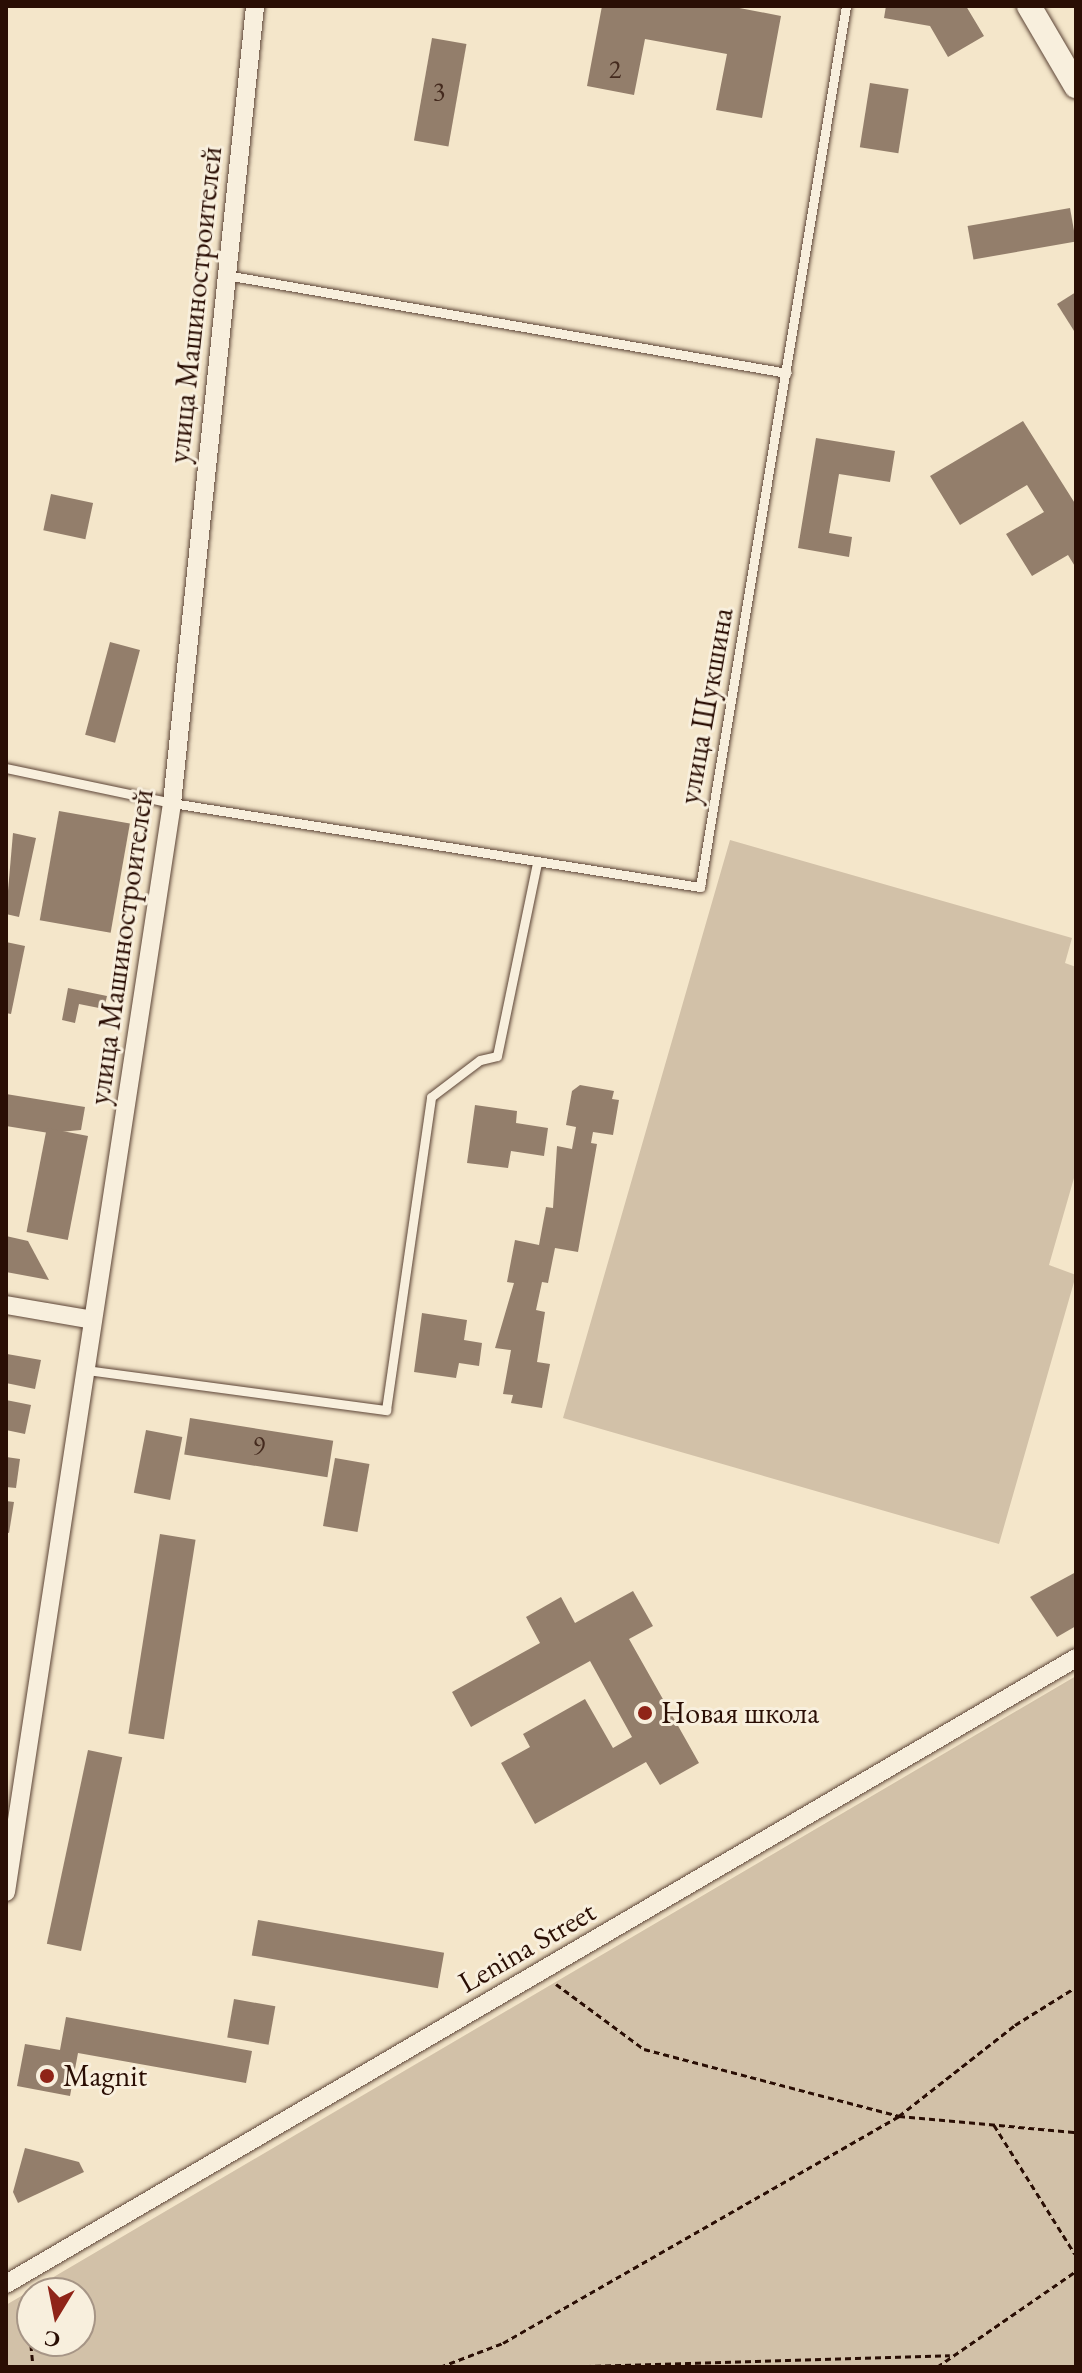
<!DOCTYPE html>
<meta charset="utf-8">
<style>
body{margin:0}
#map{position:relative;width:1082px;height:2373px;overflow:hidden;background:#f4e6ca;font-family:"EB Garamond",serif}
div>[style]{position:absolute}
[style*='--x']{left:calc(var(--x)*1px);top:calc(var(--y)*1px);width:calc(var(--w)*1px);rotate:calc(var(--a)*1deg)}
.green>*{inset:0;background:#d2c1a8}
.building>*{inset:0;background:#937e6b;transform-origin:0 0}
.path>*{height:3px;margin-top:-1.5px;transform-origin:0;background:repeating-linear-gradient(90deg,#2a0e04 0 6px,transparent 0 10px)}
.roads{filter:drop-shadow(0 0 2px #5c4436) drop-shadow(0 0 2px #5c4436)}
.service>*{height:9px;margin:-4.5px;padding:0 4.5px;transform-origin:4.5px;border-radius:4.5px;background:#f8efdd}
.minor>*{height:18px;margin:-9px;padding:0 9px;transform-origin:9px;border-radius:9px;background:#f8efdd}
.tertiary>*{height:24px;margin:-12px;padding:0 12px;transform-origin:12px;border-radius:12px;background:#f8efdd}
.dots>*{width:22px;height:22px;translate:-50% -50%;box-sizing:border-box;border:4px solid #f8efdd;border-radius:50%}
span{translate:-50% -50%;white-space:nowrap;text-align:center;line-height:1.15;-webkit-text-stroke:6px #f8efdd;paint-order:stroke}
.number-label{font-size:26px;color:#442a1e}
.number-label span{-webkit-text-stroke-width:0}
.street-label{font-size:30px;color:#2a0e04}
.poi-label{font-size:30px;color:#2a0e04}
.left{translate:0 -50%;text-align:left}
.frame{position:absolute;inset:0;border:8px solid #2a0e04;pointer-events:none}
.north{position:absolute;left:16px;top:2277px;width:80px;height:80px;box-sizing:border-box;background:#f8efdd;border:2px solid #a69586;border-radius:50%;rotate:190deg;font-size:22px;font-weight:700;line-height:32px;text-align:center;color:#2a0e04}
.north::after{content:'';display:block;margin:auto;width:28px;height:36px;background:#8f2418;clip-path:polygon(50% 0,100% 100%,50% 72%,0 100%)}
</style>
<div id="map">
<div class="green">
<i style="clip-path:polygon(730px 840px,1072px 938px,1065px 963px,1076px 967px,1076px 1171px,1049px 1265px,1076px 1275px,999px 1544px,563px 1418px)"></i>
<i style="clip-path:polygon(evenodd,1076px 1676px,1076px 2367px,6px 2367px,6px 2305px,1076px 1676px,32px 2293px,80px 2293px,80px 2341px,32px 2341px,32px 2293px)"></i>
</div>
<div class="building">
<i style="clip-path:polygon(602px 6px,729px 6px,781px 16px,762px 118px,716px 110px,727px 54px,645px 39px,634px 95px,587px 86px)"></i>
<i style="clip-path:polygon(886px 6px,966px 6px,984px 36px,948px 57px,930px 26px,884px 18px)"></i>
<i style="left:432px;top:38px;width:35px;height:104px;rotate:10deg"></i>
<i style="left:870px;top:83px;width:39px;height:65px;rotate:9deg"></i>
<i style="left:1070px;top:208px;width:34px;height:104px;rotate:80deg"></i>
<i style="clip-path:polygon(1076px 292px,1076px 334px,1057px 304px)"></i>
<i style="clip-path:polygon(1023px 421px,1076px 505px,1076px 568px,1068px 555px,1032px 576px,1006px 534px,1044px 512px,1027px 485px,960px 525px,930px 476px)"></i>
<i style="clip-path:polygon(816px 438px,895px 451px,890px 482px,839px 474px,829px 533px,852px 537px,849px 557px,798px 548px)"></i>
<i style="left:51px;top:494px;width:43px;height:37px;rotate:12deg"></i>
<i style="left:110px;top:642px;width:31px;height:96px;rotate:15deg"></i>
<i style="left:59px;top:811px;width:72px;height:111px;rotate:10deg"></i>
<i style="clip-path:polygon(13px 833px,36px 838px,19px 917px,6px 914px)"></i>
<i style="clip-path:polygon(6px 942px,25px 946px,11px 1014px,6px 1013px)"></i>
<i style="clip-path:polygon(68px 988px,107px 996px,104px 1009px,79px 1004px,75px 1023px,62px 1020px)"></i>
<i style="clip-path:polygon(580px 1085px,614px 1091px,612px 1099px,619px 1100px,613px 1135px,593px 1132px,591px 1143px,597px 1144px,578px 1252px,555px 1248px,548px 1283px,542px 1282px,536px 1310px,545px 1312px,537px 1362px,550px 1364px,542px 1408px,511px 1403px,513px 1395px,503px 1394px,511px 1350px,495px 1348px,514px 1283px,507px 1282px,515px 1240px,539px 1245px,546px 1207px,553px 1208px,557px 1146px,572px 1149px,576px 1127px,566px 1125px,572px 1091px)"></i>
<i style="clip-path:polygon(6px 1094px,85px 1107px,81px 1130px,49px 1133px,6px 1126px)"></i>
<i style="clip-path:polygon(475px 1105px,517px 1111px,516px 1123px,548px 1128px,544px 1156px,511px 1151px,508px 1168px,467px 1163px)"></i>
<i style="left:88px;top:1136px;width:106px;height:42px;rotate:101deg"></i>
<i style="clip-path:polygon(6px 1236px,28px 1241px,49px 1280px,6px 1272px)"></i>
<i style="clip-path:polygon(422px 1313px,467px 1320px,464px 1340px,482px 1343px,479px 1366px,459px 1363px,456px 1378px,414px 1372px)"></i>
<i style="clip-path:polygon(7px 1354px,41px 1360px,35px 1389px,6px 1383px)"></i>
<i style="clip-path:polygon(6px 1400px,31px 1405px,25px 1434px,6px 1430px)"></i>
<i style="left:190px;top:1418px;width:145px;height:37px;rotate:9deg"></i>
<i style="left:146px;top:1430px;width:37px;height:64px;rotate:11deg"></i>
<i style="clip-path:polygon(6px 1457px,20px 1459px,16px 1488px,6px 1487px)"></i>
<i style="left:335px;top:1458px;width:35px;height:69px;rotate:10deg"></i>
<i style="clip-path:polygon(6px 1501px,14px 1502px,9px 1533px,6px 1532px)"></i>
<i style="left:160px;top:1534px;width:36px;height:202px;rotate:9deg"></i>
<i style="clip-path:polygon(1076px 1572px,1076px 1626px,1057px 1637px,1030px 1597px)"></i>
<i style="clip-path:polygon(633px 1591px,653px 1626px,629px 1639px,699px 1763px,660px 1785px,646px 1762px,535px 1824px,501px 1763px,530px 1747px,523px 1734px,585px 1699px,613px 1748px,632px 1737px,590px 1661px,471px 1727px,452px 1692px,540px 1643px,526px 1617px,561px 1597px,575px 1623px)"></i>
<i style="left:88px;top:1750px;width:35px;height:198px;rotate:12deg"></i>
<i style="left:258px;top:1920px;width:189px;height:36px;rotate:10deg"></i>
<i style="left:234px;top:1999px;width:42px;height:39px;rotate:10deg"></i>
<i style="clip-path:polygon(66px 2017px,252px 2051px,246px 2083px,78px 2053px,70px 2096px,17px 2086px,25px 2044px,60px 2050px)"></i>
<i style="clip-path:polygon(25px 2148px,79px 2162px,84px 2172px,18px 2203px,13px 2192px)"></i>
</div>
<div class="path">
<i style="--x:556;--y:1984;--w:109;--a:36.5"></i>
<i style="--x:644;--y:2049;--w:264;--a:14.7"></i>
<i style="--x:899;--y:2116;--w:178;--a:5.2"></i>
<i style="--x:994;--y:2125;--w:152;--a:57.9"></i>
<i style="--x:26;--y:2295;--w:72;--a:84.4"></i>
<i style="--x:440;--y:2367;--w:67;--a:-20.9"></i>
<i style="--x:503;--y:2343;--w:456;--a:-29.8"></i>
<i style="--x:899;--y:2116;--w:147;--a:-38.1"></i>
<i style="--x:1015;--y:2025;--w:72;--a:-31.9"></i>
<i style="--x:555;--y:2367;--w:395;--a:-1.7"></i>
<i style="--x:937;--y:2367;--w:169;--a:-34.6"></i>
</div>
<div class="roads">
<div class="service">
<i style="--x:226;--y:275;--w:569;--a:9.91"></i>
<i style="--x:6;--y:768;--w:170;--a:11.9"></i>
<i style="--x:172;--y:803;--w:535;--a:9.04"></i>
<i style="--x:700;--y:887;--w:893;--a:-80.59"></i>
<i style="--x:86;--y:1370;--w:303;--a:7.6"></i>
<i style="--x:386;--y:1410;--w:316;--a:-81.8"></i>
<i style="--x:431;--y:1097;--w:61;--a:-37.1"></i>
<i style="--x:480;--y:1060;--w:17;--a:-13"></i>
<i style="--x:497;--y:1056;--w:198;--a:-78.3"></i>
</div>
<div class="minor">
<i style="--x:6;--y:1305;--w:88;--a:9.8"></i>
<i style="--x:6;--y:1892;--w:1102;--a:-81.33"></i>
<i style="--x:172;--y:803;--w:801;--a:-84.05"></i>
<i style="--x:6;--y:2284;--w:1240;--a:-30.33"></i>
</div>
<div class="tertiary">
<i style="--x:1029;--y:6;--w:93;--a:59.6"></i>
</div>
</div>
<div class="dots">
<i style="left:645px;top:1713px;background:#8f2418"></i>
<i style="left:47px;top:2076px;background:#8f2418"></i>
</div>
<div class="number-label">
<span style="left:615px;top:70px">2</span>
<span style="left:439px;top:92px">3</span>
<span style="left:259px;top:1447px">9</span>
</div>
<div class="street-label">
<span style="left:195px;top:305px;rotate:-84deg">улица Машиностроителей</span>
<span style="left:706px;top:706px;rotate:-80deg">улица Шукшина</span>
<span style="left:121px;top:947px;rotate:-82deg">улица Машиностроителей</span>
<span style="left:527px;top:1947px;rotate:-30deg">Lenina Street</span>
</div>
<div class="poi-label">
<span class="left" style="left:661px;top:1713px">Новая школа</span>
<span class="left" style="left:63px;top:2076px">Magnit</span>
</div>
<div class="frame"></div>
<div class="north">С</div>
</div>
